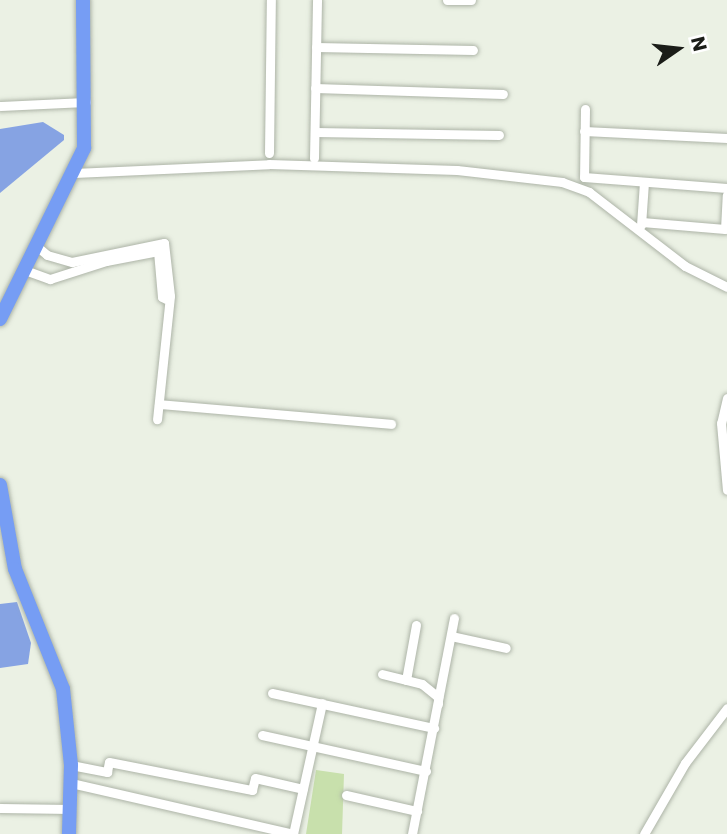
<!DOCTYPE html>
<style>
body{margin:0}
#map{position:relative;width:727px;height:834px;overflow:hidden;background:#ebf1e4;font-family:Poppins,sans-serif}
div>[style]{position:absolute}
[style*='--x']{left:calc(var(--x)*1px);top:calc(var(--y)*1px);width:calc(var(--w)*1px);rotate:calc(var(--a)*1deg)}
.green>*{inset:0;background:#c8e0ac}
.water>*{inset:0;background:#86a3e3}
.roads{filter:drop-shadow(0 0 2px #adb4a7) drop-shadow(0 0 2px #adb4a7)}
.minor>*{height:9px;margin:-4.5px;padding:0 4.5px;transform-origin:4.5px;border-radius:4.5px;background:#fff}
.highway>*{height:14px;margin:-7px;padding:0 7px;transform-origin:7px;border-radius:7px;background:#769df4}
span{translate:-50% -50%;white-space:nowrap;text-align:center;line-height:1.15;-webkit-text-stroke:5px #fff;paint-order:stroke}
.north{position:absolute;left:643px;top:14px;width:70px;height:70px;-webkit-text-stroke:5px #fff;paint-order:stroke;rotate:76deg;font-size:19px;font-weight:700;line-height:28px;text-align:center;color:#1b1d18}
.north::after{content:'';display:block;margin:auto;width:24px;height:32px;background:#1b1d18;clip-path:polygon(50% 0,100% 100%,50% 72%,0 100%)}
</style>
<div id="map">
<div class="green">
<i style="clip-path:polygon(316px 770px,344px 774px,342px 834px,306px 834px)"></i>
</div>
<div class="water">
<i style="clip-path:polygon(43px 122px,64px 135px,64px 140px,0 193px,0 129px)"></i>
<i style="clip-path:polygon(17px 602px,31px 643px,28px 664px,0 668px,0 604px)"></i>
</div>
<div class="roads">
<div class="minor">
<i style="--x:447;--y:0;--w:24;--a:0"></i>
<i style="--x:316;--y:47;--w:157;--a:1.1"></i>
<i style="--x:315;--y:88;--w:188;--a:1.8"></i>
<i style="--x:0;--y:106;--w:86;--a:-2.7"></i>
<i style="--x:585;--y:109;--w:68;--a:90.8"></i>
<i style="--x:584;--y:177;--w:143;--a:4.4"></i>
<i style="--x:584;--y:131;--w:143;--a:2.8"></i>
<i style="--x:315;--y:132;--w:184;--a:0.9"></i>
<i style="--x:269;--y:153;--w:153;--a:-89.3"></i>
<i style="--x:314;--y:158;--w:158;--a:-88.9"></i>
<i style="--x:74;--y:173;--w:195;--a:-2.6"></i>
<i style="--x:269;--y:164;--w:188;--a:1.8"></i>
<i style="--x:457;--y:170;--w:106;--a:6.5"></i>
<i style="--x:562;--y:182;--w:29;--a:20"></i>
<i style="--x:589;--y:192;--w:121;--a:37.6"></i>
<i style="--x:685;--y:266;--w:47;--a:26.6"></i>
<i style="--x:642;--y:222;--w:83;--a:4.8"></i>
<i style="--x:725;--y:229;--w:34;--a:-87"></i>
<i style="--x:641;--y:225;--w:43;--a:-86"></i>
<i style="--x:34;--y:244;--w:17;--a:40"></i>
<i style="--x:47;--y:255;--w:26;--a:16"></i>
<i style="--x:72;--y:262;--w:94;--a:-11.7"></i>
<i style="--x:164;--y:243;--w:53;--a:83.5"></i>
<i style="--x:170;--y:296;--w:124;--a:96"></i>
<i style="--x:22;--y:269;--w:30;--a:20"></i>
<i style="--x:50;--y:279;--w:59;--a:-17.8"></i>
<i style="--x:106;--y:261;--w:53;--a:-10.9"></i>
<i style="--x:158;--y:251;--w:46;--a:85"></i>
<i style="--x:162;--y:297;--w:4;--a:27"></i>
<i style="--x:727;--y:398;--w:26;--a:103"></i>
<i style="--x:721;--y:423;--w:67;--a:84.9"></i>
<i style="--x:159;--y:404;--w:233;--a:4.9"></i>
<i style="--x:451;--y:636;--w:56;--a:12.3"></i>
<i style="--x:382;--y:674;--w:41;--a:14"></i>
<i style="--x:422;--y:684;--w:21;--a:39"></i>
<i style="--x:438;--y:697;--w:7;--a:90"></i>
<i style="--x:406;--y:680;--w:56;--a:-79.7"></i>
<i style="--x:272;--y:693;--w:166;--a:12.2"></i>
<i style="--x:262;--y:735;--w:168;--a:12.4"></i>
<i style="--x:71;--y:765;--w:37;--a:11"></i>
<i style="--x:107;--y:772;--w:10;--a:-79"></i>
<i style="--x:109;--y:762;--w:146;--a:11.1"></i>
<i style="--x:252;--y:790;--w:12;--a:-76"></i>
<i style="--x:255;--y:778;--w:49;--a:12.9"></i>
<i style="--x:71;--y:783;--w:228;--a:12.9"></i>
<i style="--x:346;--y:795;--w:73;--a:12.7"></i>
<i style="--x:0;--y:808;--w:71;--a:0.8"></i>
<i style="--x:293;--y:834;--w:134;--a:-77.5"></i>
<i style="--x:412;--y:834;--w:220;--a:-79"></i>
<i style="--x:644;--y:834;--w:82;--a:-60"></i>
<i style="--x:685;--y:763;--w:69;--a:-52.6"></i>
</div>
<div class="highway">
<i style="--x:0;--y:319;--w:191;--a:-63.8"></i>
<i style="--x:84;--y:148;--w:148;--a:-90.4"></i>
<i style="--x:0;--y:485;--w:85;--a:79.9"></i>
<i style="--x:15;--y:569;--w:129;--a:68.2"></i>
<i style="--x:63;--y:689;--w:76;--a:84"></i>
<i style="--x:71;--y:765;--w:69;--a:91.7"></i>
</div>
</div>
<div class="north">N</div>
</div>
